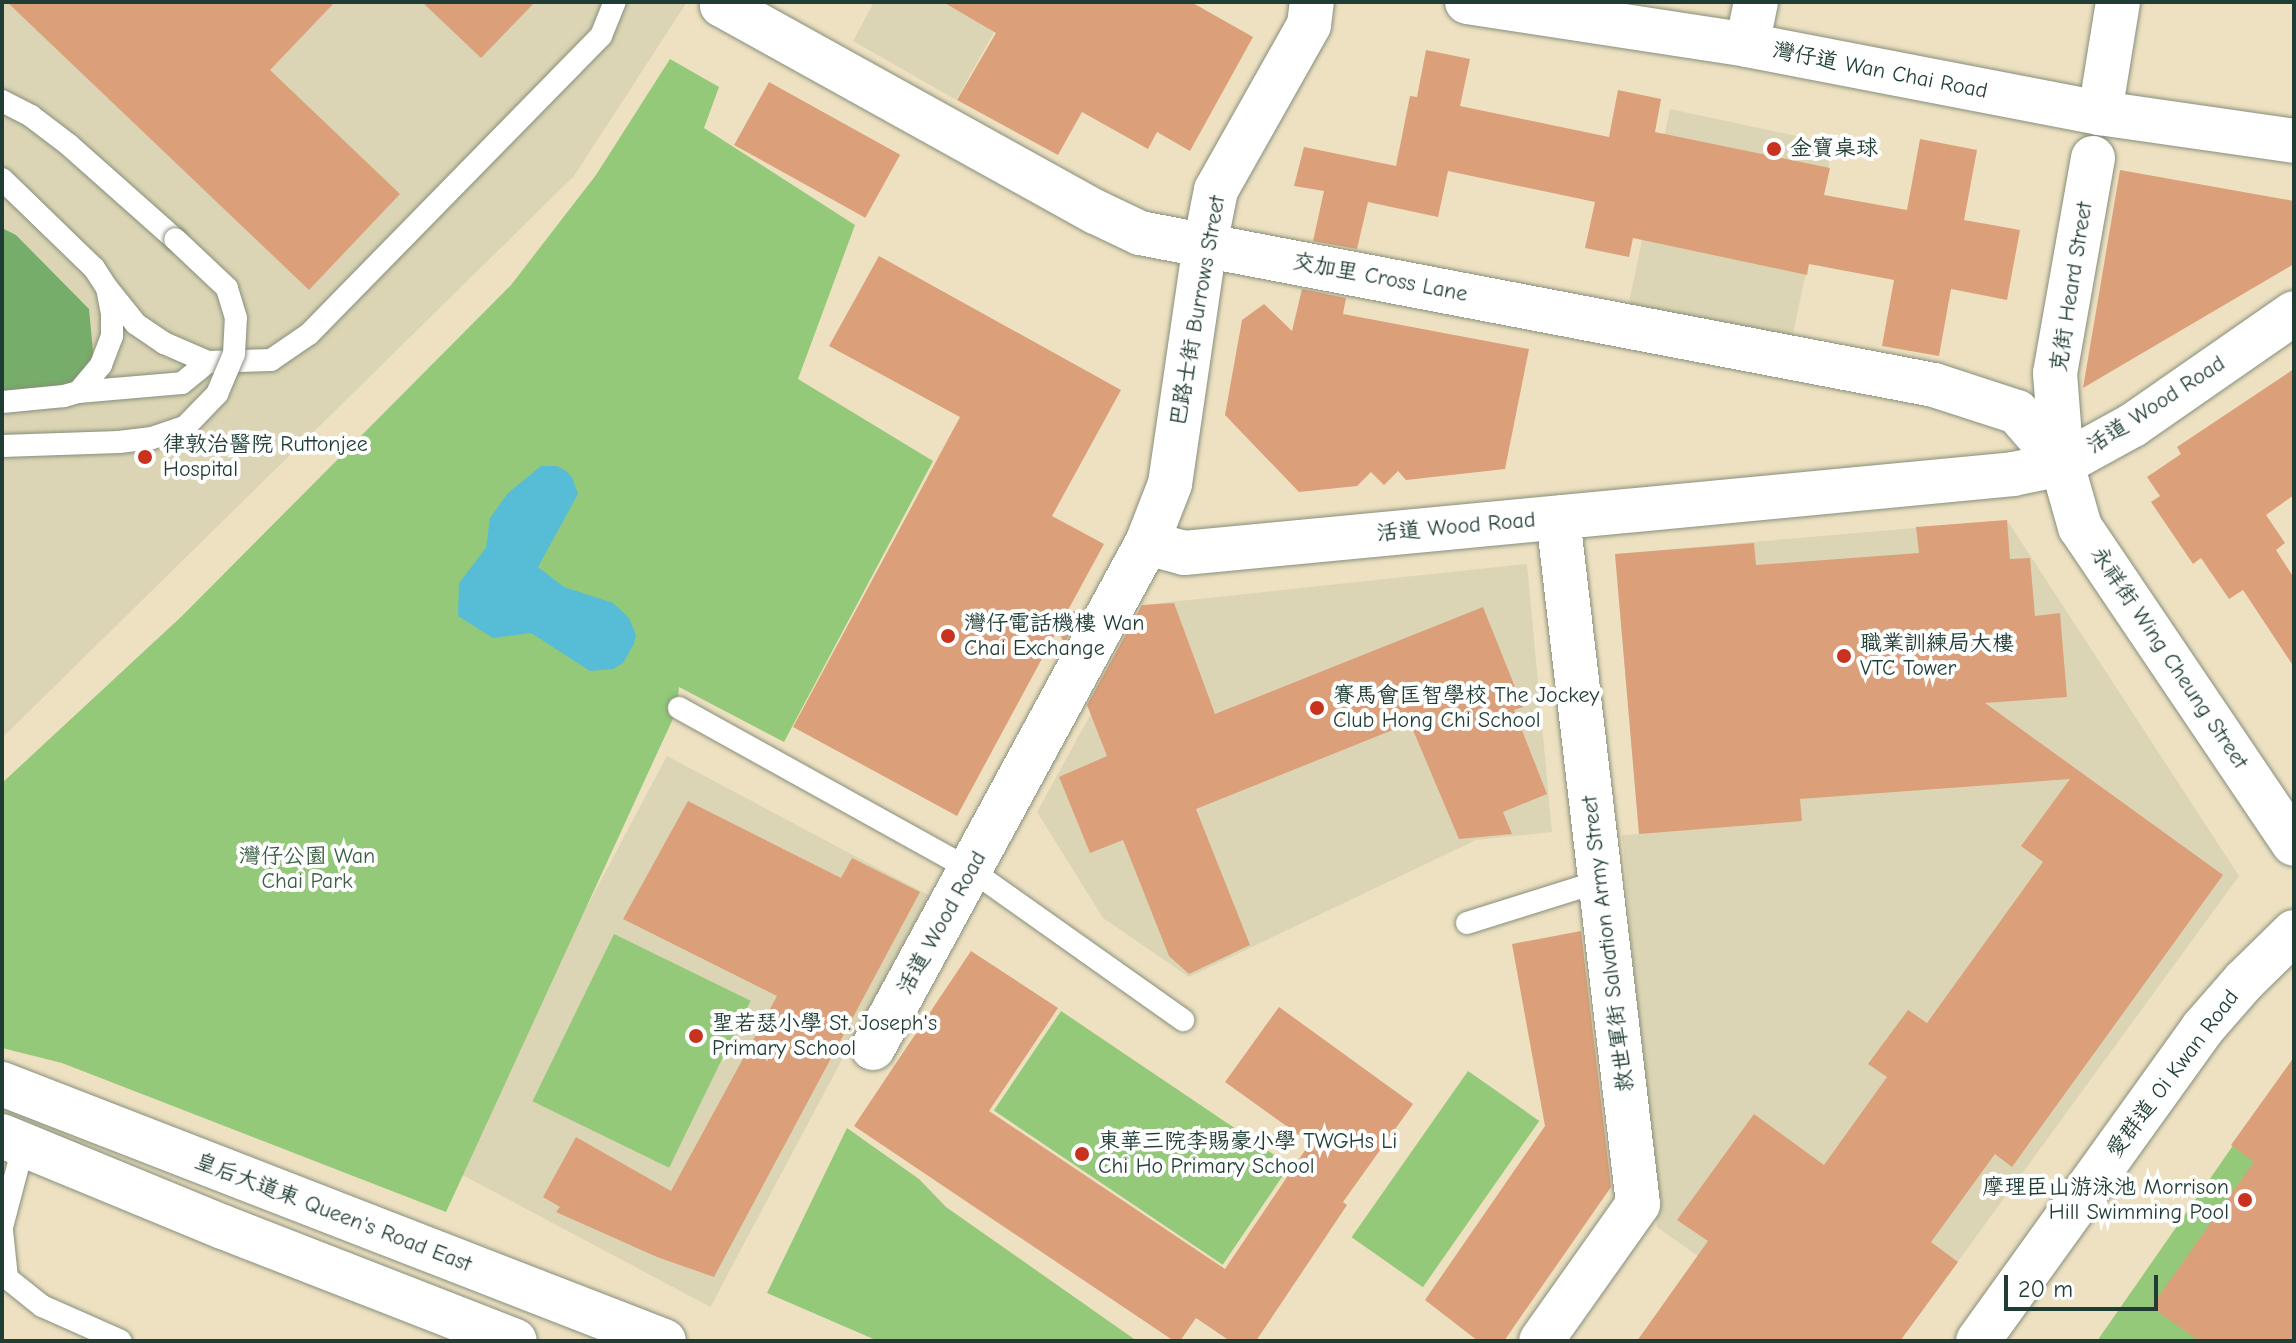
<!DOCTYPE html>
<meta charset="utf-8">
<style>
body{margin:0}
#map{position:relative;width:2296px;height:1343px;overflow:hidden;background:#eee1c2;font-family:"Comic Neue","LXGW WenKai TC",sans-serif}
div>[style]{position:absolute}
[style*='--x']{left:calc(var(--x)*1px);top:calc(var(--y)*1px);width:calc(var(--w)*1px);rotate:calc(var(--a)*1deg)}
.built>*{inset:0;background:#dcd5b5;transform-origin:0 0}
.green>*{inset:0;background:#94c97a;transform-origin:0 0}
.forest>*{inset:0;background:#77ad6a}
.water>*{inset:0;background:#57bcd5}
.building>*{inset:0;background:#dba07a;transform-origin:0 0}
.roads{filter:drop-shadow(0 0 2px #868f7b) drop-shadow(0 0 2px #868f7b)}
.service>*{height:22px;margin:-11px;padding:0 11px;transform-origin:11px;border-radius:11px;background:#fff}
.minor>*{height:44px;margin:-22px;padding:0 22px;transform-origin:22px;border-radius:22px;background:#fff}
.tertiary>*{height:44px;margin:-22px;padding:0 22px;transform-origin:22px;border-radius:22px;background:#fff}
.secondary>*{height:44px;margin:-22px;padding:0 22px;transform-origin:22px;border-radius:22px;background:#fff}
.bridges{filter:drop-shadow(0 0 2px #868f7b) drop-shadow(0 0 2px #868f7b)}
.service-bridge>*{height:22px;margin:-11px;padding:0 11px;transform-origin:11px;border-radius:11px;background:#fff}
.dots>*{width:22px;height:22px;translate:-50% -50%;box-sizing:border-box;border:4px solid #fff;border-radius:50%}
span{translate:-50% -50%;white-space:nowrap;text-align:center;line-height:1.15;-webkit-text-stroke:8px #fff;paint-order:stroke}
.street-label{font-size:22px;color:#1f3d34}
.poi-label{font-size:22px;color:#1f3d34}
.left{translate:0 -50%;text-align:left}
.right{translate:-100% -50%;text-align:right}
.park-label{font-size:22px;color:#3c6046}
.frame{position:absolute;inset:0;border:4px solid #1f3d34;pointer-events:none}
.scale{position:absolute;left:2004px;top:1275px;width:154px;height:36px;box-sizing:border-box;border:4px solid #1f3d34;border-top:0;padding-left:10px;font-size:24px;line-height:28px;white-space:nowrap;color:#1f3d34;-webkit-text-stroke:6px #fff;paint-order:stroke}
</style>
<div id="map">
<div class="built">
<i style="clip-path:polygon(2px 2px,687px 2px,574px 176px,2px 738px)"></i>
<i style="clip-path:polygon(874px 2px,1011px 2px,956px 100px,853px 41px)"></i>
<i style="left:1670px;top:109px;width:167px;height:200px;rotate:12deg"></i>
<i style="clip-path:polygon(2007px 520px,2239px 876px,1900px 1341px,1817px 1341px,1657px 1227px,1622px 835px,1639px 834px,1615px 554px)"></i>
<i style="clip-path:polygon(1527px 564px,1552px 832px,1476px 840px,1189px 977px,1103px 918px,1037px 812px,1151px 604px)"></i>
<i style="left:667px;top:756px;width:297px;height:466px;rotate:28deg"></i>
</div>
<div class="green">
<i style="clip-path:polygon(670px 59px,719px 87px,704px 128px,855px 225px,798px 379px,933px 461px,784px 742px,679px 687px,677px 710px,446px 1212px,62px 1063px,2px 1048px,2px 783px,182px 616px,511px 285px,596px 175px)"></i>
<i style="left:614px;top:934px;width:152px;height:186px;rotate:26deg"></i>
<i style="left:1061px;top:1011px;width:276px;height:120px;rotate:34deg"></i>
<i style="clip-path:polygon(2294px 1058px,2294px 1341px,2097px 1341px)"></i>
<i style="left:1468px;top:1071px;width:87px;height:203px;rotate:35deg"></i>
<i style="clip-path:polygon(847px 1128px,919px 1179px,946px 1207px,1137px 1341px,878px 1341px,767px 1293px)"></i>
</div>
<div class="forest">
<i style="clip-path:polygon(2px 228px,16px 235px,89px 309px,94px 362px,66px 392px,2px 410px)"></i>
</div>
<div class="water">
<i style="clip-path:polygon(541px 466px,557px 466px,566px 471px,572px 477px,578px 494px,538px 567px,564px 587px,613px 603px,629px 618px,636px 635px,634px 644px,623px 663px,613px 669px,590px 671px,531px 633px,493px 638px,458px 616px,459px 583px,486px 548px,490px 518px,508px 493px)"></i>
</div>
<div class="building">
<i style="clip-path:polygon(7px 2px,335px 2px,270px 70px,400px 194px,309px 290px)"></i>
<i style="clip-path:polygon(422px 2px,535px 2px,481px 58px)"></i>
<i style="clip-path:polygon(943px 2px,1191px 2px,1253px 37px,1190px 151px,1157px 132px,1148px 149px,1082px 112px,1058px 155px,957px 100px,996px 33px)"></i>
<i style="clip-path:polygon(1426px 50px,1470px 59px,1460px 106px,1609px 137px,1618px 90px,1661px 99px,1655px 132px,1830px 168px,1824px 195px,1907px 210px,1920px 139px,1977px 150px,1964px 220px,2020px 230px,2007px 300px,1951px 289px,1939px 356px,1882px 346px,1894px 280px,1809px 264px,1807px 275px,1633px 238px,1629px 257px,1585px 248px,1595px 202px,1448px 171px,1438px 217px,1368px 202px,1357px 249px,1313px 241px,1324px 191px,1294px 186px,1304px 147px,1396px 166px,1410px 96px,1417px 97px)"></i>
<i style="left:769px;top:82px;width:150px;height:72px;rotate:29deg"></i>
<i style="clip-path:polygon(2120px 170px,2294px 201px,2294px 264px,2083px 388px)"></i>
<i style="clip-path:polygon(879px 256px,1121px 390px,1052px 516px,1104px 544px,1067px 612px,1082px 610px,1064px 644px,1058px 629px,957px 816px,793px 727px,960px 417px,829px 346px)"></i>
<i style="clip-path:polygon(1302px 289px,1346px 298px,1343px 314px,1529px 349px,1505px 469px,1406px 480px,1398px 471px,1384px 485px,1371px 472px,1357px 486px,1299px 492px,1225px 415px,1242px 320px,1264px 304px,1292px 331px)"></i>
<i style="clip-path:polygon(2294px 369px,2294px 495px,2266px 515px,2285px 543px,2276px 550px,2294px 578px,2294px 667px,2243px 590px,2229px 599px,2201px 558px,2193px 564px,2151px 502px,2160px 496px,2147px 477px,2181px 454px,2177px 447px)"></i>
<i style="clip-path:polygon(2007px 520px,2010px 559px,2030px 558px,2035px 616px,2060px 613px,2067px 697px,1985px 703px,2223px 875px,2012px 1167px,1995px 1154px,1931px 1242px,1958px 1262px,1900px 1341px,1637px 1341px,1708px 1241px,1677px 1220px,1754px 1114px,1824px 1165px,1887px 1077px,1868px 1064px,1908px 1010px,1927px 1023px,2043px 862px,2021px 846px,2070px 779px,1800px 799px,1802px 821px,1639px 834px,1615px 554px,1754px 543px,1756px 565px,1919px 553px,1916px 527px)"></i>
<i style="clip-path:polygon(1174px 603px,1215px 714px,1483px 607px,1523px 707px,1514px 710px,1547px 794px,1503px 812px,1512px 834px,1459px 839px,1410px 723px,1196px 809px,1250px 945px,1189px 974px,1169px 956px,1123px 840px,1090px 853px,1059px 777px,1107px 756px,1087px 705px,1142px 605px)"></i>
<i style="clip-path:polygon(688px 801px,841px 878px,852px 858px,920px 892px,714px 1277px,657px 1257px,556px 1212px,560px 1207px,543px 1197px,576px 1137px,671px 1191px,777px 996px,623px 919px)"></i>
<i style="clip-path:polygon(1581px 931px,1611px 1187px,1504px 1341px,1478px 1341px,1425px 1300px,1545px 1126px,1512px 944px)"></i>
<i style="clip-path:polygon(971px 951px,1058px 1008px,989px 1111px,1225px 1269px,1310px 1143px,1225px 1082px,1279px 1007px,1413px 1104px,1343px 1202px,1347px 1205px,1256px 1341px,1230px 1341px,1196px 1318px,1180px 1341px,1174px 1341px,854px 1126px)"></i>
<i style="clip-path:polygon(2294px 1057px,2294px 1341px,2199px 1341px,2151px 1307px,2254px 1162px,2231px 1145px)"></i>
</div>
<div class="roads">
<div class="service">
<i style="--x:2;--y:101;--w:33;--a:27"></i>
<i style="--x:31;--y:116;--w:48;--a:37.3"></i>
<i style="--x:69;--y:145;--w:142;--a:41.6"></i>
<i style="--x:2;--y:179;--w:128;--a:44.1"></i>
<i style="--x:94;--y:268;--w:24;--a:57"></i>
<i style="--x:107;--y:288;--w:26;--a:79"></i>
<i style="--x:112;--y:314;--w:22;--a:90"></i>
<i style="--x:112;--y:336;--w:31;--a:111"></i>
<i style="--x:101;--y:365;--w:35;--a:130"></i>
<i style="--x:78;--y:392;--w:15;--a:164"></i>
<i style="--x:64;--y:396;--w:62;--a:174.5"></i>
<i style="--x:107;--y:288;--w:46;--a:51.1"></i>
<i style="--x:136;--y:324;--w:34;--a:34"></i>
<i style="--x:164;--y:343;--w:48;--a:23.4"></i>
<i style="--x:208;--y:362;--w:63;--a:-1.8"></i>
<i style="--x:271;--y:360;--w:46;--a:-34.4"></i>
<i style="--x:309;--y:334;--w:417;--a:-45.6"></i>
<i style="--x:601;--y:36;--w:37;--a:-68"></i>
<i style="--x:78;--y:392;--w:104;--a:-4.9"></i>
<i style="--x:182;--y:383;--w:33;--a:-39"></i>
<i style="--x:679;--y:708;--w:334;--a:29"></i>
<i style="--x:971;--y:870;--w:260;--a:35.3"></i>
<i style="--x:1467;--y:923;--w:140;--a:-17.4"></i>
<i style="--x:2;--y:1227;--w:87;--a:-75.3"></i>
<i style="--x:2;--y:1231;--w:47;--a:83.9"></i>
<i style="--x:7;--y:1278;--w:45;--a:38.7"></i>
<i style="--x:42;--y:1306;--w:86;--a:23.9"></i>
</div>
<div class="minor">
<i style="--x:722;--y:2;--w:3;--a:90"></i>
<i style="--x:722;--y:5;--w:427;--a:29"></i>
<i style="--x:1096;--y:212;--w:49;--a:25.5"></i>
<i style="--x:1140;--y:233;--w:808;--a:10.84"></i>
<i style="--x:1934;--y:385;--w:87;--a:18"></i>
<i style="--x:2017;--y:412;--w:69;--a:49.1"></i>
<i style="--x:1747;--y:45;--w:44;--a:-78.2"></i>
<i style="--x:2100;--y:113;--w:112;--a:-80.8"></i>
<i style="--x:2093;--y:158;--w:218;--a:100"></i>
<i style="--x:2055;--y:373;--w:91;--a:85.6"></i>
<i style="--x:2062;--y:464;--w:66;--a:74.1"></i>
<i style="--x:2080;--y:527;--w:382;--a:56"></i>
<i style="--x:1147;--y:543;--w:38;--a:15"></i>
<i style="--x:1184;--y:553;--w:833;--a:-5.44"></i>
<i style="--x:2013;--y:474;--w:50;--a:-11.5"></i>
<i style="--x:2062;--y:464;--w:81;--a:-28.8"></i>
<i style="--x:2133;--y:425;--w:196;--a:-34.8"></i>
<i style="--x:873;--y:1048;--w:575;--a:-61.52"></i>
<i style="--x:1147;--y:543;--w:63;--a:-68.7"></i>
<i style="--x:1170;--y:484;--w:242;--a:-81.7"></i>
<i style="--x:1205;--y:245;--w:56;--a:-78.7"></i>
<i style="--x:1216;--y:190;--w:189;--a:-60.6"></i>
<i style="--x:1309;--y:25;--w:23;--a:-83"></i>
<i style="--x:1541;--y:1341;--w:168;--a:-54.7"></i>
<i style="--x:1638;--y:1204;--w:691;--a:-96.65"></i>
<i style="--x:1978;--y:1341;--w:384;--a:-54.3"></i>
<i style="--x:2202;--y:1029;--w:64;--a:-48.8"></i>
<i style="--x:2244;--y:981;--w:70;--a:-44.4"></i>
</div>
<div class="tertiary">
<i style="--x:1467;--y:2;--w:283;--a:8.7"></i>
<i style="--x:1747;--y:45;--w:359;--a:10.9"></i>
<i style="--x:2100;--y:113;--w:196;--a:8.2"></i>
</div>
<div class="secondary">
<i style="--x:2;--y:1084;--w:710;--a:21.22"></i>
<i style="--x:2;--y:1136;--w:239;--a:22.4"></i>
<i style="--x:223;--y:1227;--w:313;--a:21.3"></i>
</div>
</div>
<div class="bridges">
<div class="service-bridge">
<i style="--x:2;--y:446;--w:117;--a:-2"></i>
<i style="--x:119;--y:442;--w:33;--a:-7"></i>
<i style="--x:152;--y:438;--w:36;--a:-19"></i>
<i style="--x:186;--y:426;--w:45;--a:-45.9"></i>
<i style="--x:217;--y:394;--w:43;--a:-67"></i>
<i style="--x:234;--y:354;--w:36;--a:-87"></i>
<i style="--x:236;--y:318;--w:31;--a:-107"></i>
<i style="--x:227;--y:288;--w:71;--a:-136.7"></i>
</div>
</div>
<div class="dots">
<i style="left:1774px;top:149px;background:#c8321e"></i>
<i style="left:145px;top:457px;background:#c8321e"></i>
<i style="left:948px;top:636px;background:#c8321e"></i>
<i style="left:1844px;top:656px;background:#c8321e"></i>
<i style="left:1317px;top:708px;background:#c8321e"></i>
<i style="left:696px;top:1036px;background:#c8321e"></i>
<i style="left:1082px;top:1154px;background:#c8321e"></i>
<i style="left:2245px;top:1200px;background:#c8321e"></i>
</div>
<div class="street-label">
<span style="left:1880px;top:71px;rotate:11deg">灣仔道 Wan Chai Road</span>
<span style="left:1380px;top:278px;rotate:11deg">交加里 Cross Lane</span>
<span style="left:2072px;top:287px;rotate:-81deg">克街 Heard Street</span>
<span style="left:1198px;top:311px;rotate:-80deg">巴路士街 Burrows Street</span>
<span style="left:2156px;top:405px;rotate:-33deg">活道 Wood Road</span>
<span style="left:1456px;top:527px;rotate:-5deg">活道 Wood Road</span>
<span style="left:2169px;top:658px;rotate:56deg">永祥街 Wing Cheung Street</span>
<span style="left:942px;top:923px;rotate:-61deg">活道 Wood Road</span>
<span style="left:1608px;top:944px;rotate:-97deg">救世軍街 Salvation Army Street</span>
<span style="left:2173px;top:1074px;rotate:-53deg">愛群道 Oi Kwan Road</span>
<span style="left:333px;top:1213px;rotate:21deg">皇后大道東 Queen's Road East</span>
</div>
<div class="poi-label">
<span class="left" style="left:1790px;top:149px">金寶桌球</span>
<span class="left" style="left:163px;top:457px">律敦治醫院 Ruttonjee<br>Hospital</span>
<span class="left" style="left:964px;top:636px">灣仔電話機樓 Wan<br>Chai Exchange</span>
<span class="left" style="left:1860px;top:656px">職業訓練局大樓<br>VTC Tower</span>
<span class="left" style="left:1333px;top:708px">賽馬會匡智學校 The Jockey<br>Club Hong Chi School</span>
<span class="left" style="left:712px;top:1036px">聖若瑟小學 St. Joseph's<br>Primary School</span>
<span class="left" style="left:1098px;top:1154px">東華三院李賜豪小學 TWGHs Li<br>Chi Ho Primary School</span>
<span class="right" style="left:2229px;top:1200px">摩理臣山游泳池 Morrison<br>Hill Swimming Pool</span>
</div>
<div class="park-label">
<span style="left:307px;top:869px">灣仔公園 Wan<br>Chai Park</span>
</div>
<div class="frame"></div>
<div class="scale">20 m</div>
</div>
